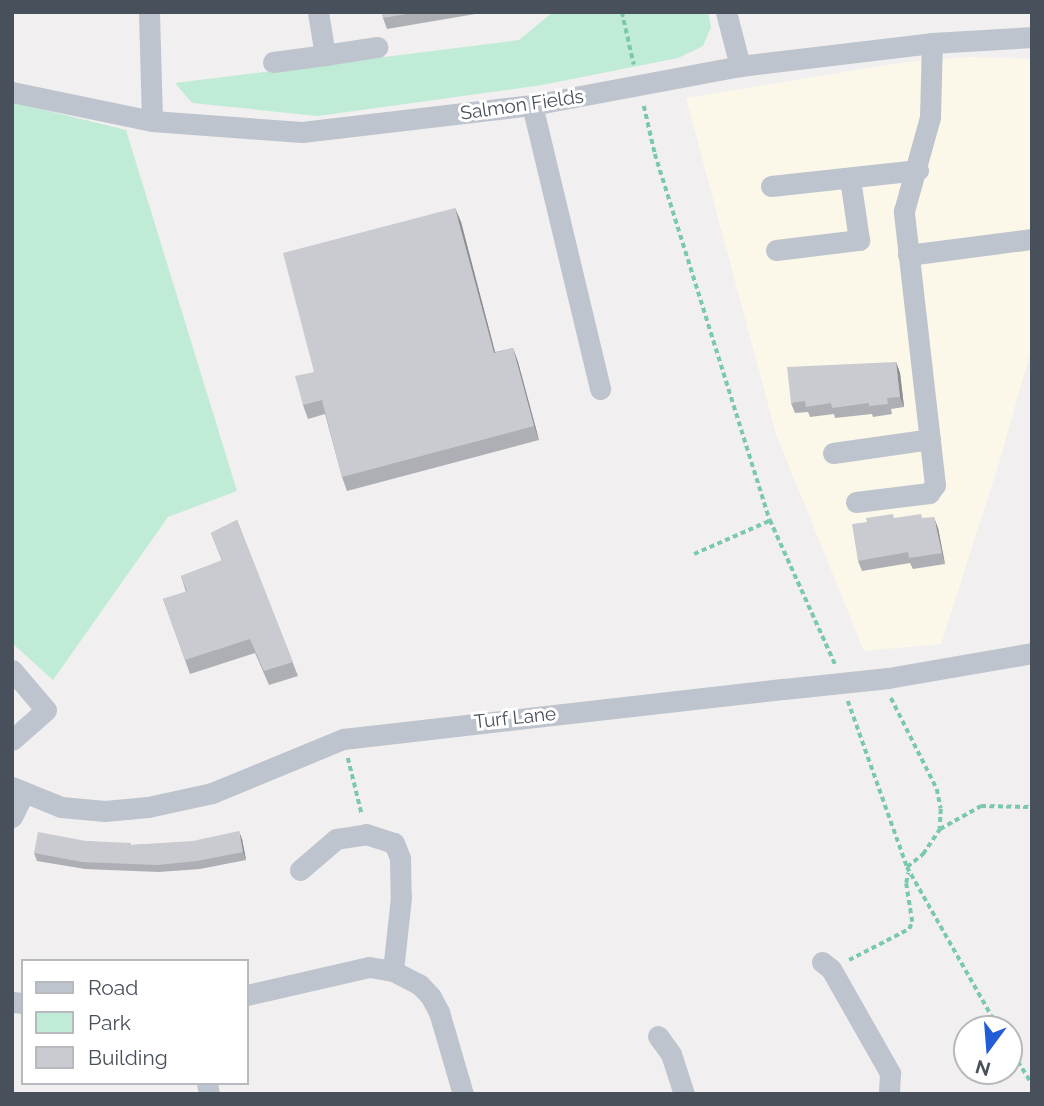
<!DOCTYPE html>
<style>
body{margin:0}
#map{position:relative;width:1044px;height:1106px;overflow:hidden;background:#f1efef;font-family:Raleway,sans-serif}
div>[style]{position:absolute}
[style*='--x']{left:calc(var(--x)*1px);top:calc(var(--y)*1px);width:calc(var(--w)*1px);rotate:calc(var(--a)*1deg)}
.commercial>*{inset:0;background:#fbf8e9}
.green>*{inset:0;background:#c0ecd7}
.path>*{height:3.5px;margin-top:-1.75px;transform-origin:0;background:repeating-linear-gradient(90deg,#7ac9ab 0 5px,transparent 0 8.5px)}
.minor>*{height:21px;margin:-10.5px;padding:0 10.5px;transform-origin:10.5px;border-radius:10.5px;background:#bec4cd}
.minor-bridge>*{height:21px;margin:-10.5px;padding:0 10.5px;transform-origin:10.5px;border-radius:10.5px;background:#bec4cd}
.wall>*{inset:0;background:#adafb4}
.shaded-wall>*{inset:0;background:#8d8e92}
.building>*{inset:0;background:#c9cbd1}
span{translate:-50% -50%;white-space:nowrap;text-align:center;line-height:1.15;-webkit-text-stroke:6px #fff;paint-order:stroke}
.street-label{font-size:19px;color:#48505b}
.frame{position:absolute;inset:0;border:14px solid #48505b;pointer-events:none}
.legend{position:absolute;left:21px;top:959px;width:228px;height:126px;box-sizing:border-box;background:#fff;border:2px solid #b6b9bd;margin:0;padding:9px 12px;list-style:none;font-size:21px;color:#48505b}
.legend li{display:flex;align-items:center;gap:14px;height:35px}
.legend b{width:35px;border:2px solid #b6b9bd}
.north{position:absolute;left:953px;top:1015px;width:70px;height:70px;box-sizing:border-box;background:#fff;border:2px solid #b6b9bd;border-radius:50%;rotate:196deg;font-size:19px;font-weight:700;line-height:28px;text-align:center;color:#48505b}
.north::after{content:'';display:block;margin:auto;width:24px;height:32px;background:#235cd7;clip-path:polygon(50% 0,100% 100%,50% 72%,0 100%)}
</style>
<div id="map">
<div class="commercial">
<i style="clip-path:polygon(970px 57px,1032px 59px,1032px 347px,999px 463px,941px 644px,864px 651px,776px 434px,686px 98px,905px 62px)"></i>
</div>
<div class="green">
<i style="clip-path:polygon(553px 12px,708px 12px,711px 27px,703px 46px,678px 58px,542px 85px,318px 116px,192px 103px,175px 83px,519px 40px)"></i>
<i style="clip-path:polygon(12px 102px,126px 130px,237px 491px,168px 517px,53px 680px,12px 643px)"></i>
</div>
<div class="path">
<i style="--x:622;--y:12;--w:54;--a:77.2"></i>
<i style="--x:644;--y:106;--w:49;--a:77.1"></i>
<i style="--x:655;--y:154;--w:384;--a:72.6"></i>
<i style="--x:770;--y:520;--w:158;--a:65.7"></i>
<i style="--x:694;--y:554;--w:82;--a:-23.7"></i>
<i style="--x:891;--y:698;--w:102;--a:63.2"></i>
<i style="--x:937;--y:789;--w:20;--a:79"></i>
<i style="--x:941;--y:809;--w:20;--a:93"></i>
<i style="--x:848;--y:701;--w:176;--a:70.4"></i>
<i style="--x:907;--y:867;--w:186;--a:60.4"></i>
<i style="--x:348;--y:758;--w:59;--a:76.2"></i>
<i style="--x:907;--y:867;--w:21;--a:-39"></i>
<i style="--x:923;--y:854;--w:30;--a:-56"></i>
<i style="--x:940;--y:829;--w:47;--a:-29.3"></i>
<i style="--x:981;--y:806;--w:51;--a:1.1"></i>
<i style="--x:849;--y:960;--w:68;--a:-27.3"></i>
<i style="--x:909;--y:929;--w:8;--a:-67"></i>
<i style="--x:912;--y:922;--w:39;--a:-99"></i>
<i style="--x:906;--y:883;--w:10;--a:-79"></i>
<i style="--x:1009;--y:1047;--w:44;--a:58.1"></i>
</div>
<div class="minor">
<i style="--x:149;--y:12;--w:109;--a:88.4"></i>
<i style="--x:318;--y:12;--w:44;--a:80.8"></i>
<i style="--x:325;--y:55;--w:53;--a:-8.7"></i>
<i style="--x:726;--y:12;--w:56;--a:75.5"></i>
<i style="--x:273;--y:62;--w:52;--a:-7.7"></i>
<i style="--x:12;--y:92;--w:143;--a:11.7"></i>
<i style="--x:152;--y:121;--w:150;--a:4.2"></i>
<i style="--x:302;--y:132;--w:232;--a:-6.7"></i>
<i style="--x:532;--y:105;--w:212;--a:-10.6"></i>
<i style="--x:740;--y:66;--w:193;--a:-6.8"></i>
<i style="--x:932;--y:43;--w:100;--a:-3.4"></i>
<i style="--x:532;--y:105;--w:292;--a:76.5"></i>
<i style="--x:771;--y:186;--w:148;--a:-6.2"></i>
<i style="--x:776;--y:250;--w:84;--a:-6.9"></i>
<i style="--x:859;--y:240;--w:63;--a:-98.3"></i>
<i style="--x:908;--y:255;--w:125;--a:-7.4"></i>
<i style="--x:833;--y:453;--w:98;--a:-8.2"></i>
<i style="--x:856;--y:502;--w:74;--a:-7"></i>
<i style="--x:929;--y:493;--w:10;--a:-53"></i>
<i style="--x:935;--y:485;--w:276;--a:-96.5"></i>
<i style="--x:904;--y:211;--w:98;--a:-74.5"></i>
<i style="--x:930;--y:117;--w:74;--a:-88.5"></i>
<i style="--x:12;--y:670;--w:52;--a:49.6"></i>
<i style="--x:46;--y:710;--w:45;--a:138.6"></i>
<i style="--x:888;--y:678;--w:146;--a:-9.8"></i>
<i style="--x:12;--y:787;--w:53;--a:22.2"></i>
<i style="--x:61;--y:807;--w:44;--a:5.2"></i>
<i style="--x:105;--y:811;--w:43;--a:-5.3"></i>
<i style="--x:148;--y:807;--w:66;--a:-12.3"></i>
<i style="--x:212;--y:793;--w:142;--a:-22.4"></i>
<i style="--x:343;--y:739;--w:444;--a:-6.5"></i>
<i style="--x:12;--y:817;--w:25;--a:-64"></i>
<i style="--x:300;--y:870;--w:48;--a:-40.7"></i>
<i style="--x:336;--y:839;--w:30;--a:-9"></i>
<i style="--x:366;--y:834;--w:29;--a:18"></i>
<i style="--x:394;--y:843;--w:16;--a:68"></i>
<i style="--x:400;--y:858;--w:39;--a:89"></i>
<i style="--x:401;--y:897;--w:74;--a:96.2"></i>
<i style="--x:822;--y:962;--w:11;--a:38"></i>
<i style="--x:831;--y:969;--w:120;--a:60.4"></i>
<i style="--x:890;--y:1073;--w:21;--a:93"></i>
<i style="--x:247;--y:995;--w:125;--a:-12.9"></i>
<i style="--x:369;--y:967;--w:24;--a:9"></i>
<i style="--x:393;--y:971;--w:30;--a:27"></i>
<i style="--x:420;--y:985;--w:16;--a:47"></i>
<i style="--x:431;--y:997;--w:17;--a:62"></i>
<i style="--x:439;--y:1012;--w:85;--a:73.7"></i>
<i style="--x:12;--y:1002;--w:11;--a:5"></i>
<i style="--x:658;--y:1036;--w:22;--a:54"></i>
<i style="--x:671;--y:1054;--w:42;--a:72"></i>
<i style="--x:207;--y:1083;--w:11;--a:80"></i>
</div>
<div class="minor-bridge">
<i style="--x:784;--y:689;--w:105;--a:-6"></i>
</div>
<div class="wall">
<i style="clip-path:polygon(382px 12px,487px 12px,387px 29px,383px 18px)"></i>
<i style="clip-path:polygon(455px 208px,461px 222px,495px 352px,513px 348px,518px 362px,539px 440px,347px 491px,342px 477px,325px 414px,308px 419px,303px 405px,314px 372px)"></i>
<i style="clip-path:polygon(896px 362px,900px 373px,904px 407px,891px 409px,892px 414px,873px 417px,872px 414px,835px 418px,834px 414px,810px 417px,808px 412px,795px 413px,791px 403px)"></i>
<i style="clip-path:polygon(894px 518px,922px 518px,938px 528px,945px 564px,913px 569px,910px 563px,862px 571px,858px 561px,867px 522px)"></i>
<i style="clip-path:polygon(237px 520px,298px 676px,269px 685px,255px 653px,190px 674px,163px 599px,186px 592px,181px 576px,222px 561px,211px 533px)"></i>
<i style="clip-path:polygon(242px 839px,246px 860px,200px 869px,159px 872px,85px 869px,37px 861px,34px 853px,86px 841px,132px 845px)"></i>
</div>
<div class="shaded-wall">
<i style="clip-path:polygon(455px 208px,461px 222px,499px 367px,494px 353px)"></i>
<i style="clip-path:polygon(513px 348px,518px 362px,539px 440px,534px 426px)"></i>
<i style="clip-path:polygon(896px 362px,900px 373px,904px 407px,900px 397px)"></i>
<i style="clip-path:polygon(934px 517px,938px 528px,945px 564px,942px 553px)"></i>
<i style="clip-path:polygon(239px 831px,242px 839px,246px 860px,243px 852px)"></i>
</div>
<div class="building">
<i style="clip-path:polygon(382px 12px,419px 12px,383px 18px)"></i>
<i style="clip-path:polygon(455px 208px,494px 353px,513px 348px,534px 426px,342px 477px,322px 400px,303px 405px,295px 376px,314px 372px,283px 253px)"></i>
<i style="clip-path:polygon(896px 362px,900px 397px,887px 398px,888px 404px,869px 406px,869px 403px,832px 408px,831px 403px,806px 407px,805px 401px,791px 403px,787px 367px)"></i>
<i style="clip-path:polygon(893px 514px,894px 518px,921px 514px,922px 518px,934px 517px,942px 553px,909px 558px,908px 552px,858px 561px,852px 524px,867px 522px,866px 518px)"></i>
<i style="clip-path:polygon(237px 520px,293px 662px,264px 671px,250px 639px,185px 660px,163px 599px,187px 591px,181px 576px,222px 560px,211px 533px)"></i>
<i style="clip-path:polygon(239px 831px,243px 852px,197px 861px,157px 865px,82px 862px,34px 853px,38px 832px,86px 841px,131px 843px,131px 845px,193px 841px)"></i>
</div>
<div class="street-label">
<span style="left:522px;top:105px;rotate:-8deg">Salmon Fields</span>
<span style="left:515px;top:718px;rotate:-6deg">Turf Lane</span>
</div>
<div class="frame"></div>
<ul class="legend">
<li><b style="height:9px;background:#bec4cd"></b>Road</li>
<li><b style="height:19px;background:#c0ecd7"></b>Park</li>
<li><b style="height:19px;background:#c9cbd1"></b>Building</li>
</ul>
<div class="north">N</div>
</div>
